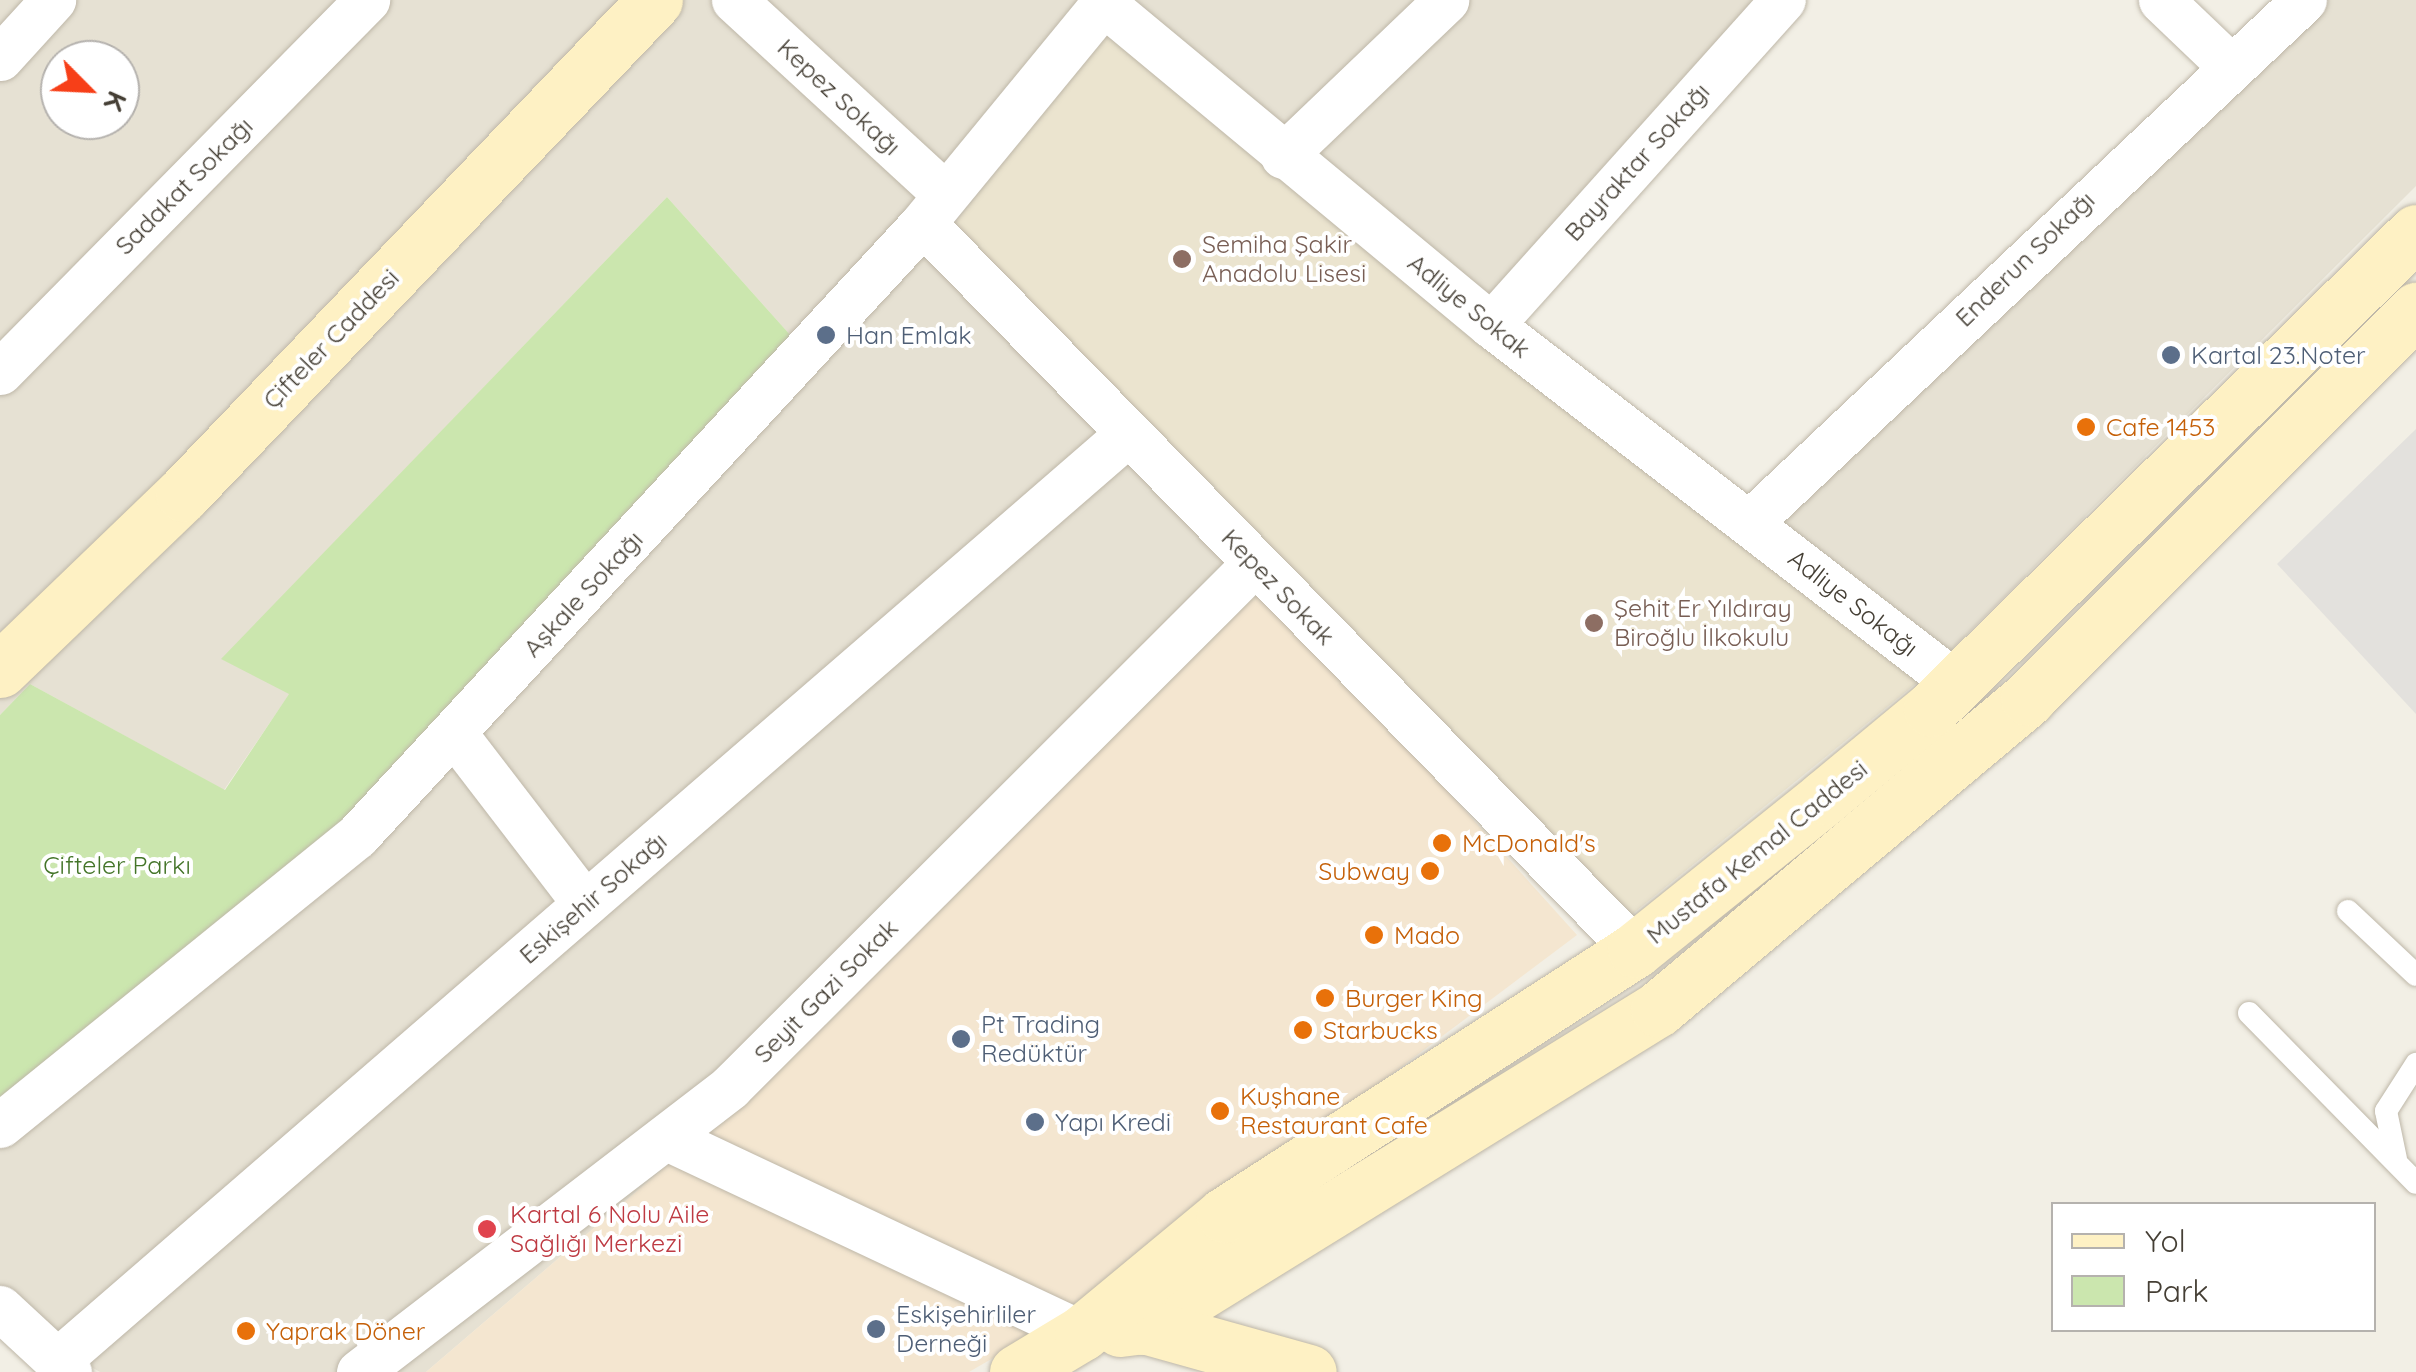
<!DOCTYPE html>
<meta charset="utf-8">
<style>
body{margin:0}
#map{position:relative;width:2416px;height:1372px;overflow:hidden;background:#f2efe5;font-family:Quicksand,sans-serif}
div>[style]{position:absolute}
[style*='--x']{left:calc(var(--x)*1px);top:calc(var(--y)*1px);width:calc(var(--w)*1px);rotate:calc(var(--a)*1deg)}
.residential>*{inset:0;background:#e6e1d3}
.commercial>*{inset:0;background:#f4e6d0}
.education>*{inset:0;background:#ebe4cf}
.green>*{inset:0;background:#cbe6ae}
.parking>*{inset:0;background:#e3e1dd}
.roads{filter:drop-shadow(0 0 2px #beb7a8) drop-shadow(0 0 2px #beb7a8)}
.lane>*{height:22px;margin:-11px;padding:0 11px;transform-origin:11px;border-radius:11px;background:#fff}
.street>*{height:45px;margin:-22.5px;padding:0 22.5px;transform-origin:22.5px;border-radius:22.5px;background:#fff}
.secondary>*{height:55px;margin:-27.5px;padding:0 27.5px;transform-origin:27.5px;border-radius:27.5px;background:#fef1c4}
.dots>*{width:28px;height:28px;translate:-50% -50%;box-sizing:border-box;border:5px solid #fff;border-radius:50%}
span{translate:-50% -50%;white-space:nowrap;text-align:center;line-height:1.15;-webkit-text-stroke:8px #fff;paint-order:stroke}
.street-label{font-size:25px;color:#453f35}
.education-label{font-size:25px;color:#785e54}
.left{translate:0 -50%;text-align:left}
.service-label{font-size:25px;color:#4e5e75}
.food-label{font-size:25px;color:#c56008}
.right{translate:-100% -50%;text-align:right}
.park-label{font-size:25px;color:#447529}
.health-label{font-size:25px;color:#be3a42}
.legend{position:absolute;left:2051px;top:1202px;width:325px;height:130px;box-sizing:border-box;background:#fff;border:2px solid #b5b2ae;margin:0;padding:12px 18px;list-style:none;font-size:30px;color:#453f35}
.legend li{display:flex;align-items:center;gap:20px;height:50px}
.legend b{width:50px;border:2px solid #b5b2ae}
.north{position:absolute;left:40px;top:40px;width:100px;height:100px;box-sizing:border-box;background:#fff;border:2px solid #b5b2ae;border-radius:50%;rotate:114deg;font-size:28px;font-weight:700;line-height:40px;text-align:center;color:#453f35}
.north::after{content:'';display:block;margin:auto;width:35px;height:45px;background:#f73f18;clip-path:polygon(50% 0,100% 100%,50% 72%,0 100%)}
</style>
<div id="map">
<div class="residential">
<i style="clip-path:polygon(evenodd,0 0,1797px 0,1281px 569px,672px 1161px,426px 1372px,100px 1372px,23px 1328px,0 1296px,0 1108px,791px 336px,667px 197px,222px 659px,290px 693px,224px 790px,30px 684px,0 715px,0 0,60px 60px,120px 60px,120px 120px,60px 120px,60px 60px)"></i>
<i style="clip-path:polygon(2291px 0,2416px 0,2416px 186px,1924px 677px,1729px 528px)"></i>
</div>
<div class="commercial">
<i style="clip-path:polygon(1261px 584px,1577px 935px,1084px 1305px,969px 1372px,426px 1372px,672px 1161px)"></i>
</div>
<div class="education">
<i style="clip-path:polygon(1108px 31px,1924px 677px,1630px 916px,949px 231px)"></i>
</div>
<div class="green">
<i style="clip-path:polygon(667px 197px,792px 337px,347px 835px,0 1108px,0 715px,30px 684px,225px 790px,289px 694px,221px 659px)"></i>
</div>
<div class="parking">
<i style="clip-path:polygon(2416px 429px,2416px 714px,2277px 564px)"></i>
</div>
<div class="roads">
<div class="lane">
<i style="--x:2348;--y:911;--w:93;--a:43.3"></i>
<i style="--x:2249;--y:1013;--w:238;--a:45.5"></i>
<i style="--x:2396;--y:1159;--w:49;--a:-101.8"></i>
<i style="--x:2386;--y:1111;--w:56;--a:-57.4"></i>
</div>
<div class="street">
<i style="--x:734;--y:0;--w:287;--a:42.6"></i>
<i style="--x:2161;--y:0;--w:94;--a:43.7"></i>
<i style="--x:1103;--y:3;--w:504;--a:39.69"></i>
<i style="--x:1491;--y:325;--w:588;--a:37.61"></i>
<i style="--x:0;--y:58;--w:79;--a:-47.6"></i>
<i style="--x:1283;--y:156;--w:226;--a:-43.7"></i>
<i style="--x:923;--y:223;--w:1018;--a:45.6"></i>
<i style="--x:1491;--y:325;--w:437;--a:-48.1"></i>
<i style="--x:0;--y:372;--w:523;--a:-45.39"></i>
<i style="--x:1750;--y:522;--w:761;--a:-43.3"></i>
<i style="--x:454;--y:733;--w:215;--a:52.5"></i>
<i style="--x:0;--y:1125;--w:459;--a:-39"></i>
<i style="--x:357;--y:836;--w:834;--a:-47.28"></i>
<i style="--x:923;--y:223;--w:288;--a:-50.6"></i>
<i style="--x:669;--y:1139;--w:456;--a:25.2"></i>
<i style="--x:0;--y:1308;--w:94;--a:42.8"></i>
<i style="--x:56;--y:1362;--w:1419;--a:-40.89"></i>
<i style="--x:359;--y:1372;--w:468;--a:-37.5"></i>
<i style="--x:730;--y:1087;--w:740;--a:-44.95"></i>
</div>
<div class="secondary">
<i style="--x:0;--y:670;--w:254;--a:-43.9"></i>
<i style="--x:183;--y:494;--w:683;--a:-46.3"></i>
<i style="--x:1143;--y:1327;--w:605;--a:-31.69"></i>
<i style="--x:1658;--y:1009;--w:483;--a:-40"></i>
<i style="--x:2028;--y:698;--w:549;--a:-45"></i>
<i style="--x:1120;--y:1329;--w:24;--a:-7"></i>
<i style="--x:1144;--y:1326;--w:171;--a:15.6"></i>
<i style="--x:1017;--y:1372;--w:76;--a:-31"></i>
<i style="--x:1082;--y:1333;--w:185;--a:-39.7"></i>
<i style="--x:1224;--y:1215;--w:489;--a:-32.8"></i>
<i style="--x:1635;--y:950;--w:244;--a:-38.8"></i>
<i style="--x:1825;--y:797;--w:138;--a:-39.7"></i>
<i style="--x:1931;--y:709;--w:680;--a:-44.52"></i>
</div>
</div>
<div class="dots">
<i style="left:1182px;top:259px;background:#8d6e63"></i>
<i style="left:826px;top:335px;background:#5c6f8a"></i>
<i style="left:2171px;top:355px;background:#5c6f8a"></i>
<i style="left:2086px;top:427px;background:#e8710a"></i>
<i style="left:1594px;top:623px;background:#8d6e63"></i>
<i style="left:1442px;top:843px;background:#e8710a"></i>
<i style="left:1430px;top:871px;background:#e8710a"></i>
<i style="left:1374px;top:935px;background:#e8710a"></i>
<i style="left:1325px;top:998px;background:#e8710a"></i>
<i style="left:1303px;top:1030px;background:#e8710a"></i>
<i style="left:961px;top:1039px;background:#5c6f8a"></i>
<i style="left:1220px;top:1111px;background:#e8710a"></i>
<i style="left:1035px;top:1122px;background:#5c6f8a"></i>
<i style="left:487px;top:1229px;background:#e0444e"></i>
<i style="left:876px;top:1329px;background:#5c6f8a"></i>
<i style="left:246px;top:1331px;background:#e8710a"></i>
</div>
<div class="street-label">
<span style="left:839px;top:97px;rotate:43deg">Kepez Sokağı</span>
<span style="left:1637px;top:162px;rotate:-48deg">Bayraktar Sokağı</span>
<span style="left:184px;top:186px;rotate:-45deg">Sadakat Sokağı</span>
<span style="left:2025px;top:259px;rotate:-44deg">Enderun Sokağı</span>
<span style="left:1469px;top:306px;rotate:39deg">Adliye Sokak</span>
<span style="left:331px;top:339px;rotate:-46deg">Çifteler Caddesi</span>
<span style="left:1278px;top:587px;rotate:46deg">Kepez Sokak</span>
<span style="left:583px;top:594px;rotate:-47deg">Aşkale Sokağı</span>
<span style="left:1853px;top:603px;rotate:38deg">Adliye Sokağı</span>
<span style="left:1757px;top:852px;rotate:-39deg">Mustafa Kemal Caddesi</span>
<span style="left:593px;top:898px;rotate:-41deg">Eskişehir Sokağı</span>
<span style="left:826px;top:991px;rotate:-45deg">Seyit Gazi Sokak</span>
</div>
<div class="education-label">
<span class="left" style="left:1202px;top:259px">Semiha Şakir<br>Anadolu Lisesi</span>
<span class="left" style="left:1614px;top:623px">Şehit Er Yıldıray<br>Biroğlu İlkokulu</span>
</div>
<div class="service-label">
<span class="left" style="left:846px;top:335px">Han Emlak</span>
<span class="left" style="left:2191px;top:355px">Kartal 23.Noter</span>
<span class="left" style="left:981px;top:1039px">Pt Trading<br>Redüktür</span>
<span class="left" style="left:1055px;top:1122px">Yapı Kredi</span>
<span class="left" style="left:896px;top:1329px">Eskişehirliler<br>Derneği</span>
</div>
<div class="food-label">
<span class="left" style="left:2106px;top:427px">Cafe 1453</span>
<span class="left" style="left:1462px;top:843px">McDonald's</span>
<span class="right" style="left:1410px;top:871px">Subway</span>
<span class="left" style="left:1394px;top:935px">Mado</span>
<span class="left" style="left:1345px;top:998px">Burger King</span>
<span class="left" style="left:1323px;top:1030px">Starbucks</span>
<span class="left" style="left:1240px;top:1111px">Kuşhane<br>Restaurant Cafe</span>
<span class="left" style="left:266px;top:1331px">Yaprak Döner</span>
</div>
<div class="park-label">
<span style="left:117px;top:865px">Çifteler Parkı</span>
</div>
<div class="health-label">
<span class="left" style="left:510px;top:1229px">Kartal 6 Nolu Aile<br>Sağlığı Merkezi</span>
</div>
<ul class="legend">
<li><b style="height:12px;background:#fef1c4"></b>Yol</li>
<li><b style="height:28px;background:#cbe6ae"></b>Park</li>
</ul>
<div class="north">K</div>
</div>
